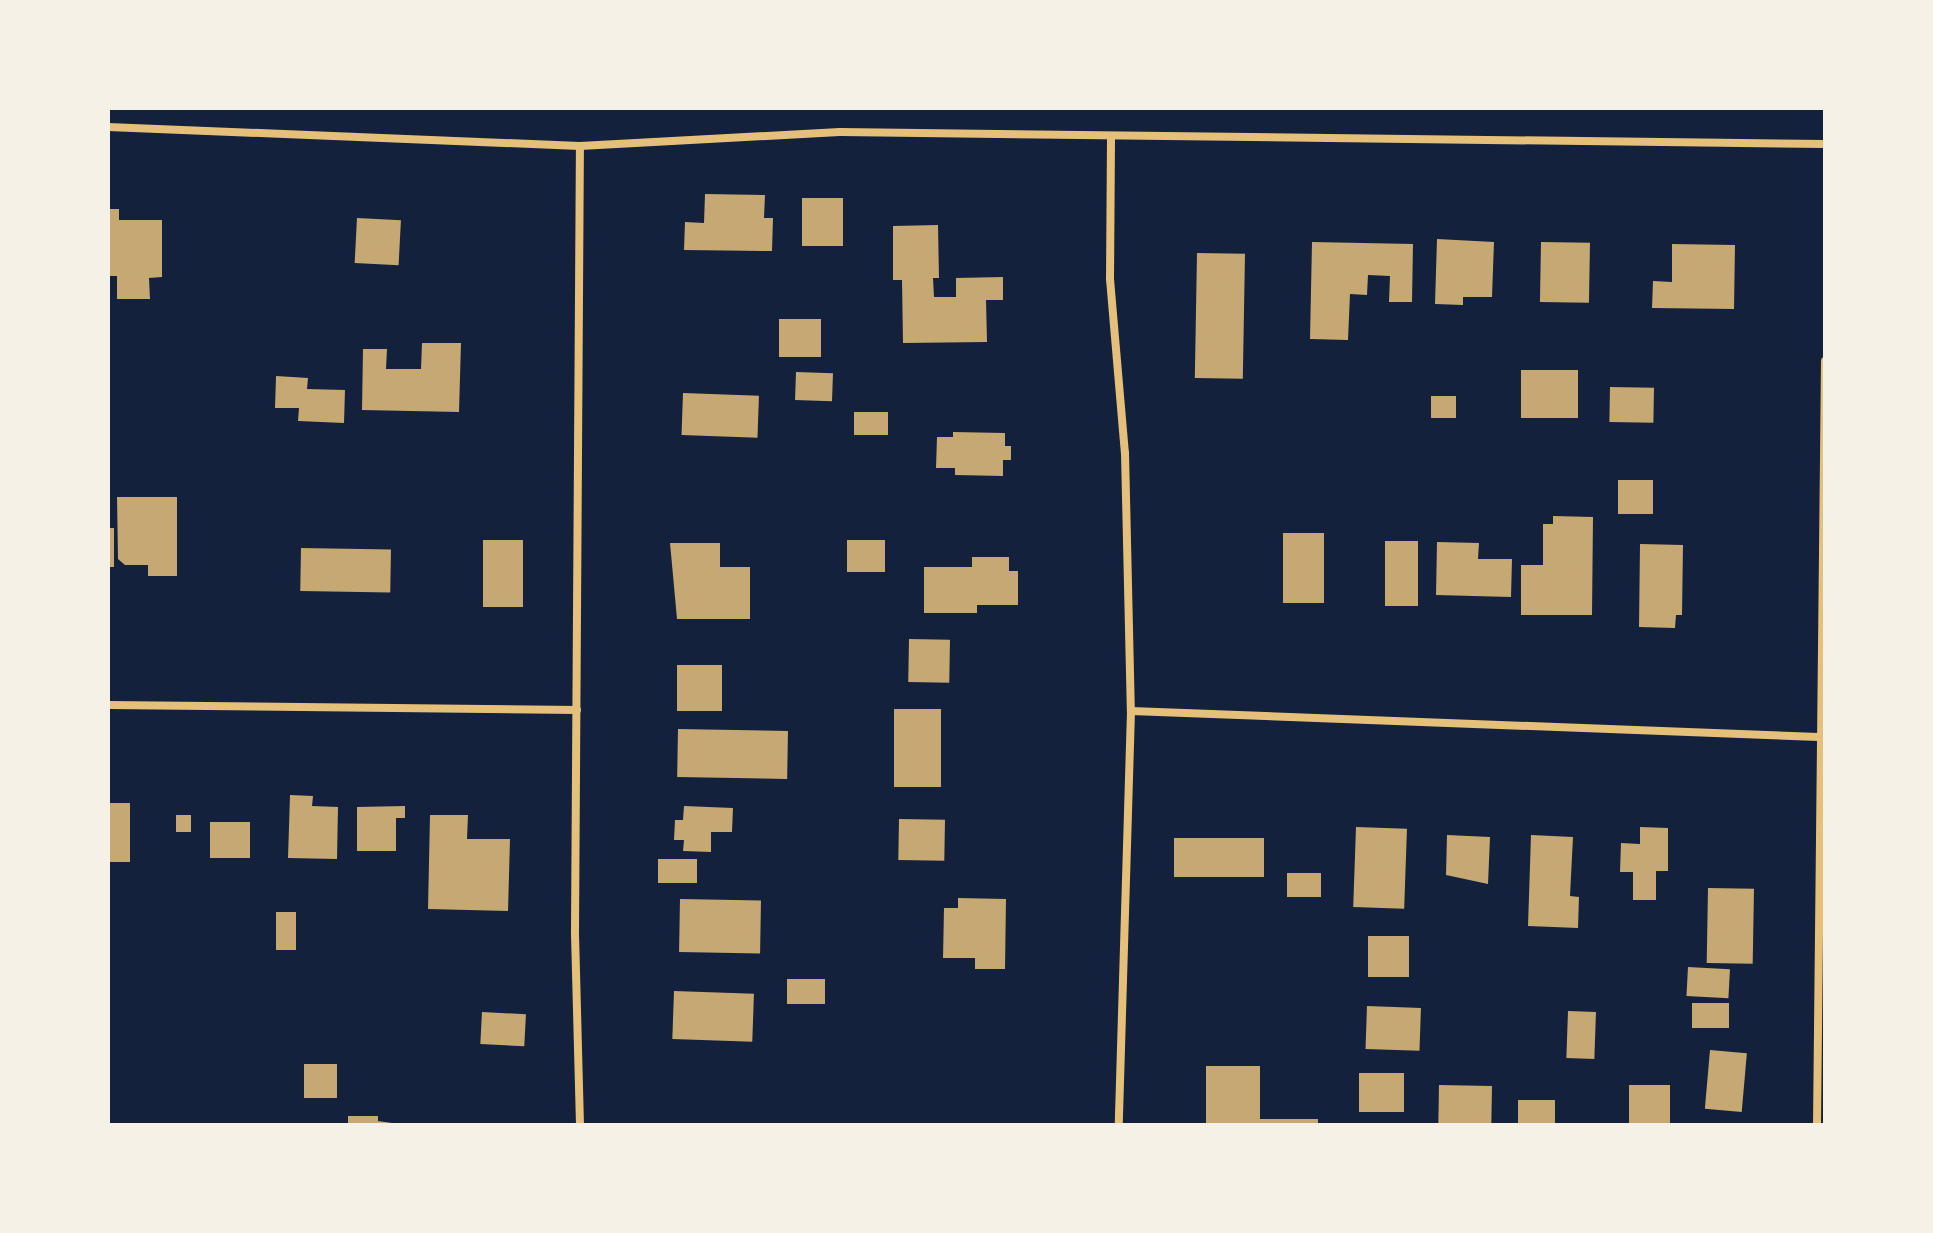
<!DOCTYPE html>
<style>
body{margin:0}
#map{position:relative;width:1933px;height:1233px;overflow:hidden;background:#14213d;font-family:"Asap Condensed",sans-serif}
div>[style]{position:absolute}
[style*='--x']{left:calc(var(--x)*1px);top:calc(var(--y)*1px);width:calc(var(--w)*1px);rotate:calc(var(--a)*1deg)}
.building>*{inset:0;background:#c6a872;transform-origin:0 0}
.minor>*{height:8px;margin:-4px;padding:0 4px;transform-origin:4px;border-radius:4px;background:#e5c07b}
span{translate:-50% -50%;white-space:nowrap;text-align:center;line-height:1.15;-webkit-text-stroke:6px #f6f1e7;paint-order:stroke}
.frame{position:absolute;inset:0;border:110px solid #f6f1e7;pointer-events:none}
</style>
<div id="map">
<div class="building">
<i style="clip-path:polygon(705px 194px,765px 195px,764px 218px,773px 218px,772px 251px,684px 250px,685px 222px,704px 223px)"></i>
<i style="left:802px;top:198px;width:41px;height:48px"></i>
<i style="clip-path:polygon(108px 209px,119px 209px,119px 220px,162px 220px,162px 277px,149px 278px,150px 299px,117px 299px,117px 276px,108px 276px)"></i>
<i style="left:357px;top:218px;width:44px;height:45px;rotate:3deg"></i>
<i style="clip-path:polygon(938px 225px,939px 278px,933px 278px,934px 297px,956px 297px,956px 278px,1003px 277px,1003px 300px,986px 300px,987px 342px,903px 343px,902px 280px,893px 280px,893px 226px)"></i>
<i style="clip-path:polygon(1437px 239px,1494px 242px,1492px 297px,1463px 297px,1463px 305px,1435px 304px)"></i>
<i style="clip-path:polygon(1312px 242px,1413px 244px,1412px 302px,1389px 302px,1390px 276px,1368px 275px,1367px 295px,1350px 294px,1348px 340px,1310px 339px)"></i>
<i style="left:1541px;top:242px;width:49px;height:60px;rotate:1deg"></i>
<i style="clip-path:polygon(1672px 244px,1735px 245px,1734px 309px,1652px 308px,1653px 281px,1672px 282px)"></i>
<i style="left:1197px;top:253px;width:48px;height:125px;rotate:1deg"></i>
<i style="left:779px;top:319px;width:42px;height:38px"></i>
<i style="clip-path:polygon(422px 343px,461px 343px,459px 412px,362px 410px,363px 349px,387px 349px,386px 369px,421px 369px)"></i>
<i style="left:1578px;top:370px;width:48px;height:57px;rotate:90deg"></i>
<i style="left:796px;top:372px;width:37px;height:28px;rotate:2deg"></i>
<i style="clip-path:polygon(276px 376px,308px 378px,307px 389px,345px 390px,344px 423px,298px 421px,299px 408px,275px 408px)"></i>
<i style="left:1610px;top:387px;width:44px;height:35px;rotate:1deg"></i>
<i style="left:683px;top:393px;width:76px;height:42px;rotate:2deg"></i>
<i style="left:1431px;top:396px;width:25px;height:22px"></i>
<i style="left:854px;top:412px;width:34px;height:23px"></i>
<i style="clip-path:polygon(953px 432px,1005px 433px,1005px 446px,1011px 446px,1011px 460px,1003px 460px,1003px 476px,955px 475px,955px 468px,936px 468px,937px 437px,953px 437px)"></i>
<i style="left:1618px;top:480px;width:35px;height:34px"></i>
<i style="clip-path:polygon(117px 497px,177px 497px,177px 576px,148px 576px,148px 565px,125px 565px,118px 559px)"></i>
<i style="clip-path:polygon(1553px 516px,1593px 517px,1592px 615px,1521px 615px,1521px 565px,1543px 565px,1543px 524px,1553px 524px)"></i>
<i style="left:108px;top:528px;width:6px;height:39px"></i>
<i style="left:1283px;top:533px;width:41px;height:70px"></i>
<i style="left:483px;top:540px;width:40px;height:67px"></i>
<i style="left:847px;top:540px;width:38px;height:32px"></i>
<i style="left:1385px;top:541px;width:33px;height:65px"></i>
<i style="clip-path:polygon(1437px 542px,1479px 543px,1478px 559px,1512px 559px,1511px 597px,1436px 595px)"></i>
<i style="clip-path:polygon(670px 543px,720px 543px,720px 567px,750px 567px,750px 619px,677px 619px)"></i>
<i style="clip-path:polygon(1640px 544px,1683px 545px,1682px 615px,1676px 615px,1675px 628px,1639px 627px)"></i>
<i style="left:301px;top:548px;width:90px;height:43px;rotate:1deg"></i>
<i style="clip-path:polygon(972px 557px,1009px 557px,1009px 571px,1018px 571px,1018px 605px,977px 605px,977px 613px,924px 613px,924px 567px,972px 567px)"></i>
<i style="left:909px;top:639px;width:41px;height:43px;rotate:1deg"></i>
<i style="left:677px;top:665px;width:45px;height:46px"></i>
<i style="left:894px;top:709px;width:47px;height:78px"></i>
<i style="left:678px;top:729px;width:110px;height:48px;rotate:1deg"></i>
<i style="clip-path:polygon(290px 795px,313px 796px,312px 806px,338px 807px,337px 859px,288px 858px)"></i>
<i style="left:108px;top:803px;width:22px;height:59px"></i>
<i style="clip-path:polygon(405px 806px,405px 818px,396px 818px,396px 851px,357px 851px,357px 807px)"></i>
<i style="clip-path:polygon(684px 806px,733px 808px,732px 832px,711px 832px,711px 852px,683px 851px,684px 840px,674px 840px,675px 820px,683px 820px)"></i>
<i style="left:176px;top:815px;width:15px;height:17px"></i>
<i style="clip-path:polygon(430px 815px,468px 815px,467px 839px,510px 839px,508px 911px,428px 909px)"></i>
<i style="left:899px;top:819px;width:46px;height:41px;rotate:1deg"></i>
<i style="left:210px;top:822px;width:40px;height:36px"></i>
<i style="left:1356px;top:827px;width:51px;height:80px;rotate:2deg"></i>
<i style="clip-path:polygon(1640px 827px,1668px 828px,1668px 871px,1656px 871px,1656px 900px,1633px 900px,1633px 872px,1620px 872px,1621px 843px,1640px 844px)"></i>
<i style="clip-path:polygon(1447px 835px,1490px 837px,1488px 884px,1446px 875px)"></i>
<i style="clip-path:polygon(1531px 835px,1573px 837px,1570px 896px,1579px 897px,1578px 928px,1528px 926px)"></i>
<i style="left:1174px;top:838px;width:90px;height:39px"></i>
<i style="left:658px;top:859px;width:39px;height:24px"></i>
<i style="left:1321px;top:873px;width:24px;height:34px;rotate:90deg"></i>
<i style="left:1708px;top:888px;width:46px;height:75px;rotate:1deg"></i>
<i style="clip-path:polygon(958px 898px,1006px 899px,1005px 969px,975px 969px,975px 958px,943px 958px,944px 908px,958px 908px)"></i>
<i style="left:680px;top:899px;width:81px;height:53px;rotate:1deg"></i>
<i style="left:276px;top:912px;width:20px;height:38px"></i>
<i style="left:1368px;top:936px;width:41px;height:41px"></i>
<i style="left:1688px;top:967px;width:42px;height:29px;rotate:3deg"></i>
<i style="left:787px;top:979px;width:38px;height:25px"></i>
<i style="left:674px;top:991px;width:80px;height:48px;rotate:2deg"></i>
<i style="left:1692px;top:1003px;width:37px;height:25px"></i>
<i style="left:1367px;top:1006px;width:54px;height:43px;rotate:2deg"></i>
<i style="left:1568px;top:1011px;width:28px;height:47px;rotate:2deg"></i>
<i style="left:482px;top:1012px;width:44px;height:32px;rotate:3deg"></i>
<i style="left:1710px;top:1050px;width:37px;height:59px;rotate:5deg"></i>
<i style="left:304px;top:1064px;width:33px;height:34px"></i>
<i style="clip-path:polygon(1206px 1066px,1260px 1066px,1260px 1119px,1318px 1119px,1318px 1125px,1206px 1125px)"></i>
<i style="left:1404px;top:1073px;width:39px;height:45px;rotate:90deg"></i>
<i style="left:1439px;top:1085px;width:53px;height:40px;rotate:1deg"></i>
<i style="left:1629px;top:1085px;width:41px;height:40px"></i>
<i style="left:1518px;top:1100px;width:37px;height:25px"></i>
<i style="clip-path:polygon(348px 1116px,378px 1116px,378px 1121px,406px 1125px,348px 1125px)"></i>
</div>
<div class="minor">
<i style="--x:108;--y:127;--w:472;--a:2.3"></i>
<i style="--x:580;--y:146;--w:260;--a:-3.1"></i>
<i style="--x:840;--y:132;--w:985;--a:0.7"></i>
<i style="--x:1111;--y:138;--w:141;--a:90.4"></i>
<i style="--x:1110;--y:279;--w:175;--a:85.1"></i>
<i style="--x:1125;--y:453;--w:258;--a:88.7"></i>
<i style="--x:1131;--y:711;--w:414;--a:91.7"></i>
<i style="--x:108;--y:705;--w:469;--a:0.6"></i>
<i style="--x:1131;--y:711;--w:688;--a:2.16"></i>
<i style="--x:580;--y:1125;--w:194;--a:-91.5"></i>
<i style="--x:575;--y:931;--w:785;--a:-89.64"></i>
<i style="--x:1817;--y:1125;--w:764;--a:-89.4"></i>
</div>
<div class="frame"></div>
</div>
